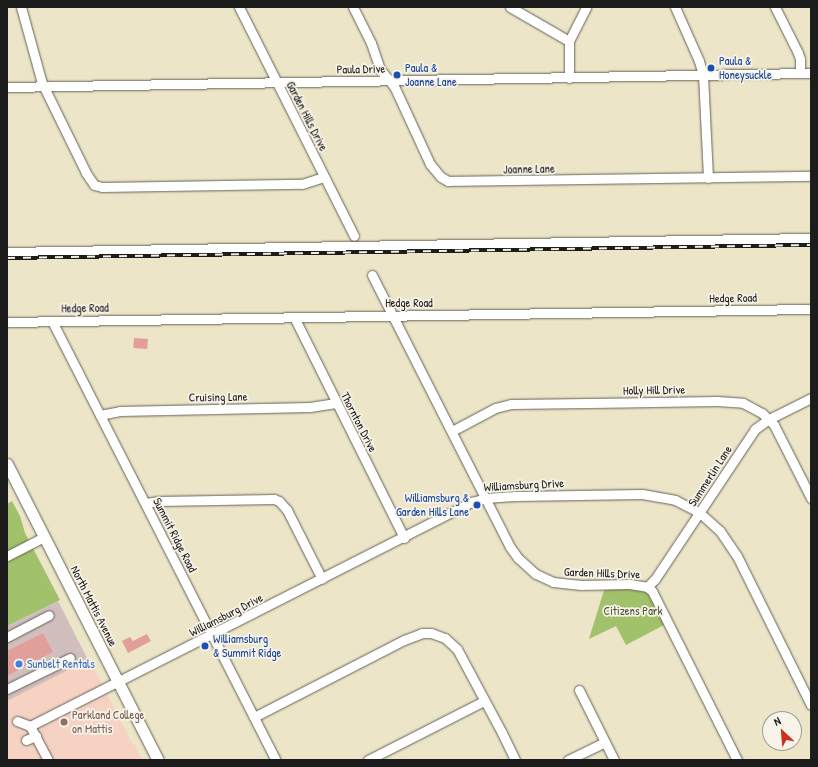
<!DOCTYPE html>
<style>
body{margin:0}
#map{position:relative;width:818px;height:767px;overflow:hidden;background:#ece5c8;font-family:"Patrick Hand",sans-serif}
div>[style]{position:absolute}
[style*='--x']{left:calc(var(--x)*1px);top:calc(var(--y)*1px);width:calc(var(--w)*1px);rotate:calc(var(--a)*1deg)}
.built>*{inset:0;background:#f6d2c3}
.industrial>*{inset:0;background:#d1bfbd}
.green>*{inset:0;background:#a1c16a}
.building>*{inset:0;background:#e19e9b;transform-origin:0 0}
.roads{filter:drop-shadow(0 0 1px #656258) drop-shadow(0 0 1px #656258)}
.minor>*{height:9px;margin:-4.5px;padding:0 4.5px;transform-origin:4.5px;border-radius:4.5px;background:#fff}
.major>*{height:11px;margin:-5.5px;padding:0 5.5px;transform-origin:5.5px;border-radius:5.5px;background:#fff}
.rail>*{height:4px;margin-top:-2px;transform-origin:0;background:repeating-linear-gradient(90deg,#f7f3e8 0 8px,#1c1c1c 0 16px);box-sizing:border-box;border-block:1px solid #1c1c1c}
.dots>*{width:11px;height:11px;translate:-50% -50%;box-sizing:border-box;border:2px solid #f7f3e8;border-radius:50%}
span{translate:-50% -50%;white-space:nowrap;text-align:center;line-height:1.15;-webkit-text-stroke:3.5px #f7f3e8;paint-order:stroke}
.transit-label{font-size:12px;color:#164399}
.left{translate:0 -50%;text-align:left}
.right{translate:-100% -50%;text-align:right}
.street-label{font-size:12px;color:#1c1c1c}
.park-label{font-size:12px;color:#4b5637}
.shop-label{font-size:12px;color:#366cbe}
.education-label{font-size:12px;color:#785e54}
.frame{position:absolute;inset:0;border:8px solid #1c1c1c;pointer-events:none}
.north{position:absolute;left:762px;top:711px;width:40px;height:40px;box-sizing:border-box;background:#f7f3e8;border:1px solid #9f9d96;border-radius:50%;rotate:334deg;font-size:11px;font-weight:700;line-height:16px;text-align:center;color:#1c1c1c}
.north::after{content:'';display:block;margin:auto;width:14px;height:18px;background:#c8321e;clip-path:polygon(50% 0,100% 100%,50% 72%,0 100%)}
</style>
<div id="map">
<div class="built">
<i style="clip-path:polygon(89px 659px,132px 743px,135px 745px,142px 760px,7px 760px,7px 701px)"></i>
</div>
<div class="industrial">
<i style="clip-path:polygon(58px 601px,88px 660px,7px 701px,7px 626px)"></i>
</div>
<div class="green">
<i style="clip-path:polygon(12px 501px,20px 516px,25px 533px,60px 600px,7px 626px,7px 504px)"></i>
<i style="clip-path:polygon(619px 588px,642px 590px,650px 595px,664px 625px,626px 645px,616px 626px,589px 639px,604px 590px)"></i>
</div>
<div class="building">
<i style="left:134px;top:338px;width:14px;height:10px;rotate:4deg"></i>
<i style="clip-path:polygon(43px 633px,53px 652px,7px 676px,7px 651px)"></i>
<i style="clip-path:polygon(147px 634px,151px 641px,128px 653px,122px 641px,130px 637px,133px 641px)"></i>
</div>
<div class="roads">
<div class="minor">
<i style="--x:21;--y:7;--w:79;--a:74.6"></i>
<i style="--x:42;--y:83;--w:100;--a:63.9"></i>
<i style="--x:86;--y:173;--w:14;--a:56"></i>
<i style="--x:94;--y:185;--w:8;--a:14"></i>
<i style="--x:102;--y:187;--w:200;--a:-0.9"></i>
<i style="--x:302;--y:184;--w:23;--a:-18"></i>
<i style="--x:239;--y:7;--w:256;--a:63.3"></i>
<i style="--x:353;--y:7;--w:40;--a:63.4"></i>
<i style="--x:371;--y:43;--w:28;--a:71"></i>
<i style="--x:380;--y:69;--w:22;--a:51"></i>
<i style="--x:394;--y:86;--w:86;--a:65.2"></i>
<i style="--x:430;--y:164;--w:17;--a:50"></i>
<i style="--x:441;--y:177;--w:8;--a:30"></i>
<i style="--x:448;--y:181;--w:363;--a:-0.8"></i>
<i style="--x:510;--y:7;--w:68;--a:30"></i>
<i style="--x:675;--y:7;--w:59;--a:66"></i>
<i style="--x:699;--y:61;--w:15;--a:74"></i>
<i style="--x:703;--y:75;--w:103;--a:87.2"></i>
<i style="--x:775;--y:7;--w:51;--a:63.4"></i>
<i style="--x:798;--y:53;--w:6;--a:72"></i>
<i style="--x:800;--y:59;--w:14;--a:90"></i>
<i style="--x:569;--y:78;--w:37;--a:-90"></i>
<i style="--x:569;--y:41;--w:38;--a:-63"></i>
<i style="--x:7;--y:87;--w:804;--a:-1"></i>
<i style="--x:7;--y:252;--w:804;--a:-1"></i>
<i style="--x:372;--y:275;--w:305;--a:63.1"></i>
<i style="--x:510;--y:547;--w:14;--a:54"></i>
<i style="--x:518;--y:558;--w:24;--a:42"></i>
<i style="--x:536;--y:574;--w:19;--a:25"></i>
<i style="--x:553;--y:582;--w:28;--a:6"></i>
<i style="--x:581;--y:585;--w:48;--a:-1.2"></i>
<i style="--x:629;--y:584;--w:18;--a:9"></i>
<i style="--x:647;--y:587;--w:6;--a:39"></i>
<i style="--x:652;--y:591;--w:189;--a:63.3"></i>
<i style="--x:294;--y:317;--w:247;--a:63.5"></i>
<i style="--x:52;--y:321;--w:493;--a:63"></i>
<i style="--x:7;--y:322;--w:804;--a:-0.93"></i>
<i style="--x:100;--y:415;--w:20;--a:-11"></i>
<i style="--x:120;--y:411;--w:190;--a:-1.2"></i>
<i style="--x:310;--y:407;--w:26;--a:-9"></i>
<i style="--x:452;--y:431;--w:49;--a:-28.1"></i>
<i style="--x:495;--y:408;--w:16;--a:-14"></i>
<i style="--x:511;--y:404;--w:206;--a:-0.8"></i>
<i style="--x:717;--y:401;--w:26;--a:4"></i>
<i style="--x:743;--y:403;--w:21;--a:28"></i>
<i style="--x:762;--y:413;--w:17;--a:45"></i>
<i style="--x:774;--y:425;--w:82;--a:63.1"></i>
<i style="--x:146;--y:503;--w:13;--a:-9"></i>
<i style="--x:159;--y:501;--w:115;--a:-1"></i>
<i style="--x:274;--y:499;--w:5;--a:22"></i>
<i style="--x:279;--y:501;--w:12;--a:48"></i>
<i style="--x:287;--y:510;--w:77;--a:63.1"></i>
<i style="--x:7;--y:556;--w:42;--a:-27.2"></i>
<i style="--x:647;--y:587;--w:11;--a:-45"></i>
<i style="--x:655;--y:579;--w:180;--a:-56.3"></i>
<i style="--x:755;--y:429;--w:17;--a:-36"></i>
<i style="--x:769;--y:419;--w:47;--a:-26.6"></i>
<i style="--x:7;--y:637;--w:47;--a:-27.6"></i>
<i style="--x:7;--y:689;--w:70;--a:-26.2"></i>
<i style="--x:579;--y:690;--w:78;--a:63.4"></i>
<i style="--x:254;--y:717;--w:169;--a:-27.2"></i>
<i style="--x:404;--y:640;--w:19;--a:-21"></i>
<i style="--x:422;--y:633;--w:9;--a:0"></i>
<i style="--x:431;--y:633;--w:15;--a:20"></i>
<i style="--x:445;--y:638;--w:16;--a:43"></i>
<i style="--x:457;--y:649;--w:95;--a:61.8"></i>
<i style="--x:502;--y:733;--w:30;--a:64"></i>
<i style="--x:17;--y:721;--w:14;--a:21"></i>
<i style="--x:26;--y:740;--w:11;--a:-22"></i>
<i style="--x:48;--y:760;--w:38;--a:-118"></i>
<i style="--x:30;--y:726;--w:496;--a:-26.9"></i>
<i style="--x:472;--y:502;--w:15;--a:-16"></i>
<i style="--x:486;--y:498;--w:30;--a:-4"></i>
<i style="--x:516;--y:496;--w:126;--a:-0.9"></i>
<i style="--x:642;--y:494;--w:34;--a:10"></i>
<i style="--x:675;--y:500;--w:28;--a:27"></i>
<i style="--x:700;--y:513;--w:27;--a:42"></i>
<i style="--x:720;--y:531;--w:30;--a:56"></i>
<i style="--x:737;--y:556;--w:166;--a:63.6"></i>
<i style="--x:368;--y:760;--w:130;--a:-27"></i>
<i style="--x:568;--y:760;--w:41;--a:-25.9"></i>
</div>
<div class="major">
<i style="--x:7;--y:464;--w:332;--a:63"></i>
</div>
</div>
<div class="rail">
<i style="--x:7;--y:258;--w:804;--a:-0.93"></i>
</div>
<div class="dots">
<i style="left:711px;top:68px;background:#1a4fb4"></i>
<i style="left:397px;top:75px;background:#1a4fb4"></i>
<i style="left:477px;top:505px;background:#1a4fb4"></i>
<i style="left:205px;top:646px;background:#1a4fb4"></i>
<i style="left:19px;top:664px;background:#3f7fe0"></i>
<i style="left:64px;top:722px;background:#8d6e63"></i>
</div>
<div class="transit-label">
<span class="left" style="left:719px;top:68px">Paula &amp;<br>Honeysuckle</span>
<span class="left" style="left:405px;top:75px">Paula &amp;<br>Joanne Lane</span>
<span class="right" style="left:469px;top:505px">Williamsburg &amp;<br>Garden Hills Lane</span>
<span class="left" style="left:213px;top:646px">Williamsburg<br>&amp; Summit Ridge</span>
</div>
<div class="street-label">
<span style="left:361px;top:69px;rotate:-1deg">Paula Drive</span>
<span style="left:307px;top:116px;rotate:63deg">Garden Hills Drive</span>
<span style="left:529px;top:169px;rotate:-1deg">Joanne Lane</span>
<span style="left:733px;top:298px;rotate:-1deg">Hedge Road</span>
<span style="left:409px;top:303px">Hedge Road</span>
<span style="left:85px;top:308px;rotate:-1deg">Hedge Road</span>
<span style="left:654px;top:390px;rotate:-1deg">Holly Hill Drive</span>
<span style="left:218px;top:397px;rotate:-1deg">Cruising Lane</span>
<span style="left:359px;top:422px;rotate:63deg">Thornton Drive</span>
<span style="left:710px;top:476px;rotate:-57deg">Summerlin Lane</span>
<span style="left:524px;top:485px;rotate:-3deg">Williamsburg Drive</span>
<span style="left:175px;top:535px;rotate:63deg">Summit Ridge Road</span>
<span style="left:602px;top:573px;rotate:2deg">Garden Hills Drive</span>
<span style="left:94px;top:606px;rotate:63deg">North Mattis Avenue</span>
<span style="left:226px;top:615px;rotate:-27deg">Williamsburg Drive</span>
</div>
<div class="park-label">
<span style="left:633px;top:611px">Citizens Park</span>
</div>
<div class="shop-label">
<span class="left" style="left:27px;top:664px">Sunbelt Rentals</span>
</div>
<div class="education-label">
<span class="left" style="left:72px;top:722px">Parkland College<br>on Mattis</span>
</div>
<div class="frame"></div>
<div class="north">N</div>
</div>
